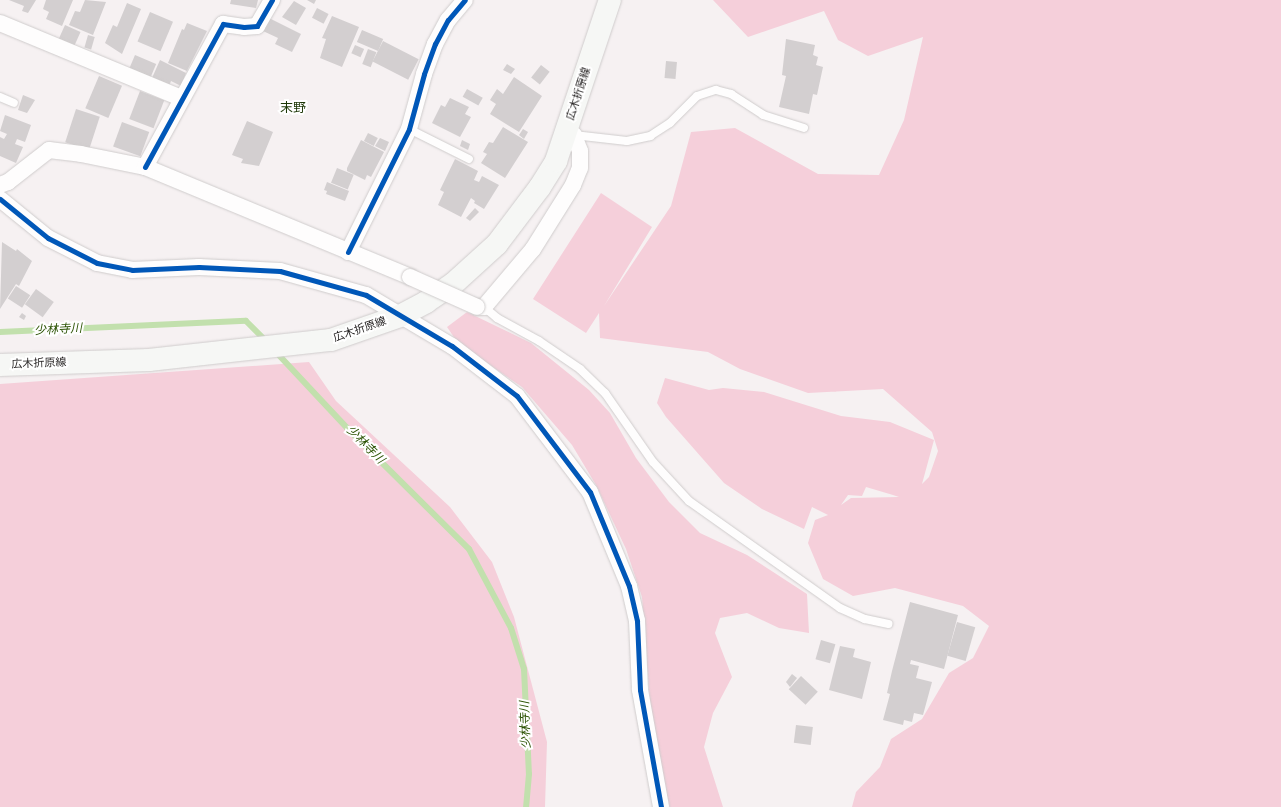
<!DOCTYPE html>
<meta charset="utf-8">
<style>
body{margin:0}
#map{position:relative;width:1281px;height:807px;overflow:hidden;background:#f6f1f2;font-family:"Source Sans 3","Noto Sans JP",sans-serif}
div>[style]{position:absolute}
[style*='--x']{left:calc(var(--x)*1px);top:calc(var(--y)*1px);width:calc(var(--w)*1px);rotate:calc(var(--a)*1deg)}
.green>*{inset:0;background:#f5cfda}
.stream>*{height:6px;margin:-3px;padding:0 3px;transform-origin:3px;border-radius:3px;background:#c2e0ad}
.building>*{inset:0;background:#d3cfd0;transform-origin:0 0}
.roads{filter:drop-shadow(0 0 1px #cfcccc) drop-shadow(0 0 1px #cfcccc)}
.service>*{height:8px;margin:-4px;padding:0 4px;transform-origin:4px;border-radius:4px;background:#fefdfd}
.minor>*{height:16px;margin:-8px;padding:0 8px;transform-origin:8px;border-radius:8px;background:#fefdfd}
.secondary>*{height:22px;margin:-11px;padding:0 11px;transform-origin:11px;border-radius:11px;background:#f6f7f5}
.bridges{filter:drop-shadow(0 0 1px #cfcccc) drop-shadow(0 0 1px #cfcccc)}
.minor-bridge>*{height:16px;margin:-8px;padding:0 8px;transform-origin:8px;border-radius:8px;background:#fefdfd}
.cycleway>*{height:5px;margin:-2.5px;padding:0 2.5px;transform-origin:2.5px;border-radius:2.5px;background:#0057b8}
span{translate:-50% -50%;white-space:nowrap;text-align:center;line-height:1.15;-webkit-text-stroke:4px #fff;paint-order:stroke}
.street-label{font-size:11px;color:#221f1f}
.water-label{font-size:12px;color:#2c5304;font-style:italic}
.quarter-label{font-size:13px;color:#1c3706}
</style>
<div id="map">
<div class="green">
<i style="clip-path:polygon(evenodd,713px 0,1281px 0,1281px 807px,852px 807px,856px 792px,880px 767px,891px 739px,922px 719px,949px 673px,973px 658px,989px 626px,963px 606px,895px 588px,853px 596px,823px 579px,808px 543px,815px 520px,828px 515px,812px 507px,804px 529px,762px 509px,724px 483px,666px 417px,657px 403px,665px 378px,709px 390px,723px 388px,764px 392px,841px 416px,890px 422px,934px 440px,922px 484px,929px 477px,938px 451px,932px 432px,883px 389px,808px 393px,740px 369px,708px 352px,600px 338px,599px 313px,586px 333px,533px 299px,601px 193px,652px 227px,604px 306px,671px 206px,691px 132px,735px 128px,818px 174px,879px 175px,904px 120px,923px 37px,868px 56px,838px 40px,824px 11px,748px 37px,713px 0,866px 487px,893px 495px,899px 497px,851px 498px,841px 505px,848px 495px,862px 496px,866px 487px)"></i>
<i style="clip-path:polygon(467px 312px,531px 343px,589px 390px,610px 413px,636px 458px,669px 502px,700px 533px,747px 555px,807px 594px,809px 633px,779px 628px,747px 613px,720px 618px,715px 633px,732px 677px,713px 713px,704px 747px,723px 807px,666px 807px,653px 742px,642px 597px,626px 549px,596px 485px,572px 445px,522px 387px,458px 343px,447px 327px)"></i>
<i style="clip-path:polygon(309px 362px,336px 401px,450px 507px,492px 562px,514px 617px,547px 742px,545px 807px,0 807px,0 384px)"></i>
</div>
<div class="stream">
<i style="--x:0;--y:332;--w:246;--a:-2.6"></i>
<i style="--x:246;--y:321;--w:28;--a:45"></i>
<i style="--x:275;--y:351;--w:105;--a:46.9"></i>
<i style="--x:347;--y:428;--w:172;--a:44.8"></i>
<i style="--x:469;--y:549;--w:89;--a:62"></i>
<i style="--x:511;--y:628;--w:43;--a:72.4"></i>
<i style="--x:524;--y:669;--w:105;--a:87.3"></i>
<i style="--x:529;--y:774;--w:33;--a:95"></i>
</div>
<div class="building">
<i style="clip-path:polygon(9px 0,36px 0,28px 13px,22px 11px,24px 6px)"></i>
<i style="clip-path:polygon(46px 0,73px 0,62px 26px,46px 19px,49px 12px,43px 9px)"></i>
<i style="clip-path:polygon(85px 0,106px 2px,93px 35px,69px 25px,75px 11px,80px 12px)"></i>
<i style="clip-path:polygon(231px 0,258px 0,256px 8px,230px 4px)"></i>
<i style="clip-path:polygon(307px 0,316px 0,314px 4px)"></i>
<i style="clip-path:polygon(294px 1px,306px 8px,296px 25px,282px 17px)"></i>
<i style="clip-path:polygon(127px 3px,141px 9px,122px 54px,105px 43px,113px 25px,117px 27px)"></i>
<i style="left:317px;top:8px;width:13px;height:11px;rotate:27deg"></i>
<i style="left:150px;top:12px;width:25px;height:32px;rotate:23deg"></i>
<i style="clip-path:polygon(332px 16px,359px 27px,342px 67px,320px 58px,326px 39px,322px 38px)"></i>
<i style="clip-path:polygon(269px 18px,301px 34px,292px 52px,275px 44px,278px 38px,263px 31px)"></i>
<i style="clip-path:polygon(187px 23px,207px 31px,187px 71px,168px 63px,182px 29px,184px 30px)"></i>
<i style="left:65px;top:25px;width:17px;height:16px;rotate:24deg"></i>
<i style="left:362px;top:30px;width:23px;height:13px;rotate:23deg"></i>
<i style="left:88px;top:35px;width:7px;height:13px;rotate:16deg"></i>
<i style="clip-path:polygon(786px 39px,815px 45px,813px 55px,818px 57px,816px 65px,823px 67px,817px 95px,813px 94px,809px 114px,779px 107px,786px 76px,782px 75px)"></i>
<i style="left:383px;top:41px;width:40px;height:23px;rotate:27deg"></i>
<i style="left:355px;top:45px;width:10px;height:9px;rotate:24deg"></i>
<i style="left:368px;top:49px;width:9px;height:16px;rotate:21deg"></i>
<i style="left:135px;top:55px;width:23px;height:17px;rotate:23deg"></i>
<i style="clip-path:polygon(160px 60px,186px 73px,181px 86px,171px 81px,169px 86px,152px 78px)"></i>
<i style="left:666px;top:61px;width:11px;height:17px;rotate:5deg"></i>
<i style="clip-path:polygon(507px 64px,515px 69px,511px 74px,503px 70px)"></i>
<i style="left:541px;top:65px;width:11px;height:16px;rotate:38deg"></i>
<i style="left:99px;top:76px;width:25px;height:35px;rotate:23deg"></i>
<i style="clip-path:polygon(514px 77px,542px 96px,519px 132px,490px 114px,496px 104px,490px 100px,497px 89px,503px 94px)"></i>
<i style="left:467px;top:89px;width:18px;height:9px;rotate:29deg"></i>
<i style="left:140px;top:91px;width:26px;height:30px;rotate:21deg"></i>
<i style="clip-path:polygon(23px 95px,35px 100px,27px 113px,18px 110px)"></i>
<i style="clip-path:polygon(450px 98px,469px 107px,465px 114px,471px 117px,460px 137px,432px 123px,441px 105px,445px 107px)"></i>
<i style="left:76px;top:109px;width:25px;height:35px;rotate:18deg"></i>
<i style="clip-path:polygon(5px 115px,31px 125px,25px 142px,17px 139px,15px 144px,23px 147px,16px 163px,0 156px,0 137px,4px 139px,7px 134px,0 131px)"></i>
<i style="clip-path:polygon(247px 121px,273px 132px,259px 166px,241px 163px,243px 159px,232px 155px)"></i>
<i style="left:122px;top:122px;width:29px;height:26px;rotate:20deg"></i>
<i style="clip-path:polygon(503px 127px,528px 142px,505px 178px,481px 163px,487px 154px,483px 152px,489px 142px,493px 143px)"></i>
<i style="clip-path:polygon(523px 129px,528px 132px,524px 139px,519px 135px)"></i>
<i style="left:368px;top:133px;width:11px;height:9px;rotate:27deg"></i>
<i style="clip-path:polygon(380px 138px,389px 142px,385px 151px,375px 146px)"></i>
<i style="clip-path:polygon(361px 140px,384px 152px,371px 177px,367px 175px,365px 180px,347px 171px,347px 168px)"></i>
<i style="clip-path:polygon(462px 140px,470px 144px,468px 150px,460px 146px)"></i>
<i style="clip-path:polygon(455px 159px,478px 171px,474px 180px,479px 182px,482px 176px,499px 185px,484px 209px,474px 203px,475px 201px,471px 198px,461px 217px,438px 205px,444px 192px,440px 190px)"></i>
<i style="left:337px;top:168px;width:18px;height:16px;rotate:22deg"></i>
<i style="clip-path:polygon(327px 182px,349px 191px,345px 201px,326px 194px,327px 191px,324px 190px)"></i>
<i style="clip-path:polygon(475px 208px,479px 212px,470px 221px,466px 218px)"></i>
<i style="clip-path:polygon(2px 242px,16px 251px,17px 249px,32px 261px,19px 286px,16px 284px,0 309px)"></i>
<i style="left:16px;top:286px;width:17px;height:15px;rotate:33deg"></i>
<i style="left:36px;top:289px;width:22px;height:19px;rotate:36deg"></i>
<i style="clip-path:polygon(22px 313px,26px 316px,24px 320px,19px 317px)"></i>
<i style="clip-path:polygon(910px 602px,958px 615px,944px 669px,911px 660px,910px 664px,919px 666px,916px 678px,932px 682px,923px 715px,914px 713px,912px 722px,904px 720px,903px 725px,883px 720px,890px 694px,887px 693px,892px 671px)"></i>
<i style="left:957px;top:622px;width:19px;height:35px;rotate:16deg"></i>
<i style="left:821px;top:640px;width:15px;height:20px;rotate:16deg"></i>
<i style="clip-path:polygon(840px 646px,855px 649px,853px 657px,871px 662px,862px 699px,829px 690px)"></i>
<i style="clip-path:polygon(792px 674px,797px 678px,790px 687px,786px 682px)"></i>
<i style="left:801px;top:676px;width:23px;height:18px;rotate:43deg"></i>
<i style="left:796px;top:725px;width:17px;height:18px;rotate:7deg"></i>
</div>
<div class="roads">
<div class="service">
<i style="--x:0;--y:97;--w:15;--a:23"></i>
<i style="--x:409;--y:129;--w:67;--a:26.6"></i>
<i style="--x:574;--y:135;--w:53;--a:6.5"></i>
<i style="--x:627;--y:141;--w:24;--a:-12"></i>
<i style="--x:650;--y:136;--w:24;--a:-33"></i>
<i style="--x:670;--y:123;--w:38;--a:-45"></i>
<i style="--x:697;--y:96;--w:20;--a:-18"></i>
<i style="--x:716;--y:90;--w:16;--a:15"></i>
<i style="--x:731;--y:94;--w:38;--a:33"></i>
<i style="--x:763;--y:115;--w:43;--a:17.6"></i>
<i style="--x:484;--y:307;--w:17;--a:40"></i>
<i style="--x:497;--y:318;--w:48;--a:28.7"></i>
<i style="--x:539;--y:341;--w:50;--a:34.3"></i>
<i style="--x:580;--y:369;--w:35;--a:44"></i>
<i style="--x:605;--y:393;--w:84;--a:55.2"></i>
<i style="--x:653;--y:462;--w:53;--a:47.3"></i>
<i style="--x:689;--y:501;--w:185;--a:35.3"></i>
<i style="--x:840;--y:608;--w:27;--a:24"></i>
<i style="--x:865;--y:619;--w:24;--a:12"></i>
</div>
<div class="minor">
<i style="--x:0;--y:23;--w:196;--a:22.5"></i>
<i style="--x:145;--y:167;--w:163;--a:-61.4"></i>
<i style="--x:223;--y:24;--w:21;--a:8"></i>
<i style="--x:244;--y:27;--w:13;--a:-4"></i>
<i style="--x:257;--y:26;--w:30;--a:-60"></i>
<i style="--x:0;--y:185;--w:9;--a:-21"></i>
<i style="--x:8;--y:182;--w:52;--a:-38"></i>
<i style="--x:49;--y:150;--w:32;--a:7"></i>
<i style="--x:81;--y:154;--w:65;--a:11.5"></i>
<i style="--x:145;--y:167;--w:287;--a:22.5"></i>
<i style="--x:0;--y:199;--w:62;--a:39.1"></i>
<i style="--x:48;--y:238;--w:55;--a:27"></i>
<i style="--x:97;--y:263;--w:36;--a:11"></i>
<i style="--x:132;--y:270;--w:67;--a:-2.6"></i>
<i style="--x:199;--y:267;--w:81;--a:2.8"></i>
<i style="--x:280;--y:271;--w:89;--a:15.6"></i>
<i style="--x:366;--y:295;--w:100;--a:30.7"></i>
<i style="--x:452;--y:346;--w:82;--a:37.6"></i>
<i style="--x:517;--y:396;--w:121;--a:52.8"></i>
<i style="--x:590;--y:492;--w:102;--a:67.5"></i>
<i style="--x:629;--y:586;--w:36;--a:77"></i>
<i style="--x:637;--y:621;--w:69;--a:87.5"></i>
<i style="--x:640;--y:690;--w:119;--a:79.8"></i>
<i style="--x:348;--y:252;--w:137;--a:-63.6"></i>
<i style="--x:409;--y:129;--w:57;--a:-74.7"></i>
<i style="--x:424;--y:74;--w:32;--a:-70"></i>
<i style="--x:435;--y:44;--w:27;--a:-62"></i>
<i style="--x:448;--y:20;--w:26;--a:-50"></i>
<i style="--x:477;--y:307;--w:7;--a:0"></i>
<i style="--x:484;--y:307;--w:76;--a:-49.8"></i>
<i style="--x:533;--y:249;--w:75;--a:-58"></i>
<i style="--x:573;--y:185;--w:18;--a:-68"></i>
<i style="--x:580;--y:168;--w:17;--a:-90"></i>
<i style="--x:580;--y:151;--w:17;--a:-111"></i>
<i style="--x:574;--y:135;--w:7;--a:-164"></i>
</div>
<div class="secondary">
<i style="--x:0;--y:365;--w:149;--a:-1.9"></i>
<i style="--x:149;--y:360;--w:183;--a:-6.3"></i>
<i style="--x:331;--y:340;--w:73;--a:-19.2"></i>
<i style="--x:400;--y:316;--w:30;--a:-28"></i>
<i style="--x:426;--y:302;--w:32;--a:-34"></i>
<i style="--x:453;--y:284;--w:59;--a:-42.3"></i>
<i style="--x:497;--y:244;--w:71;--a:-53"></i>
<i style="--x:540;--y:187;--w:31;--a:-58"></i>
<i style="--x:556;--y:161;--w:170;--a:-71.5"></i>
</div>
</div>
<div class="bridges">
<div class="minor-bridge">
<i style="--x:410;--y:277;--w:73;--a:24.1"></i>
</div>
</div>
<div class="cycleway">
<i style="--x:145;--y:167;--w:163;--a:-61.4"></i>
<i style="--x:223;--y:24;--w:21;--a:8"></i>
<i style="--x:244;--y:27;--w:13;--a:-4"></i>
<i style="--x:257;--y:26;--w:30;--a:-60"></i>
<i style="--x:0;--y:199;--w:62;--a:39.1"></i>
<i style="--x:48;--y:238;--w:55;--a:27"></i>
<i style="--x:97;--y:263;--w:36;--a:11"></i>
<i style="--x:132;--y:270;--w:67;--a:-2.6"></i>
<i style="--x:199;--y:267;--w:81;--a:2.8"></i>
<i style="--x:280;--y:271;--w:89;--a:15.6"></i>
<i style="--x:366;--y:295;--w:100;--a:30.7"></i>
<i style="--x:452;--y:346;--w:82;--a:37.6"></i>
<i style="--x:517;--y:396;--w:121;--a:52.8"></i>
<i style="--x:590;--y:492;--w:102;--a:67.5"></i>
<i style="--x:629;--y:586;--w:36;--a:77"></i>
<i style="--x:637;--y:621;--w:69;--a:87.5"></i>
<i style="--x:640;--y:690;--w:119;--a:79.8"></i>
<i style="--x:348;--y:252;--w:137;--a:-63.6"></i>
<i style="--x:409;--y:129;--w:57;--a:-74.7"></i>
<i style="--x:424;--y:74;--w:32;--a:-70"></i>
<i style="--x:435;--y:44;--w:27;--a:-62"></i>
<i style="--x:448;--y:20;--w:26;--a:-50"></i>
</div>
<div class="street-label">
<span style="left:579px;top:94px;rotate:-72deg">広木折原線</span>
<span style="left:360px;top:330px;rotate:-19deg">広木折原線</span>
<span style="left:39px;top:364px;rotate:-2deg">広木折原線</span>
</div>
<div class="water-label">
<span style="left:58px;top:330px;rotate:-3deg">少林寺川</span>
<span style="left:365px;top:445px;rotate:45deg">少林寺川</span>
<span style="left:526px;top:725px;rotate:-92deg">少林寺川</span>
</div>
<div class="quarter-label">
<span style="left:293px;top:108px">末野</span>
</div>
</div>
